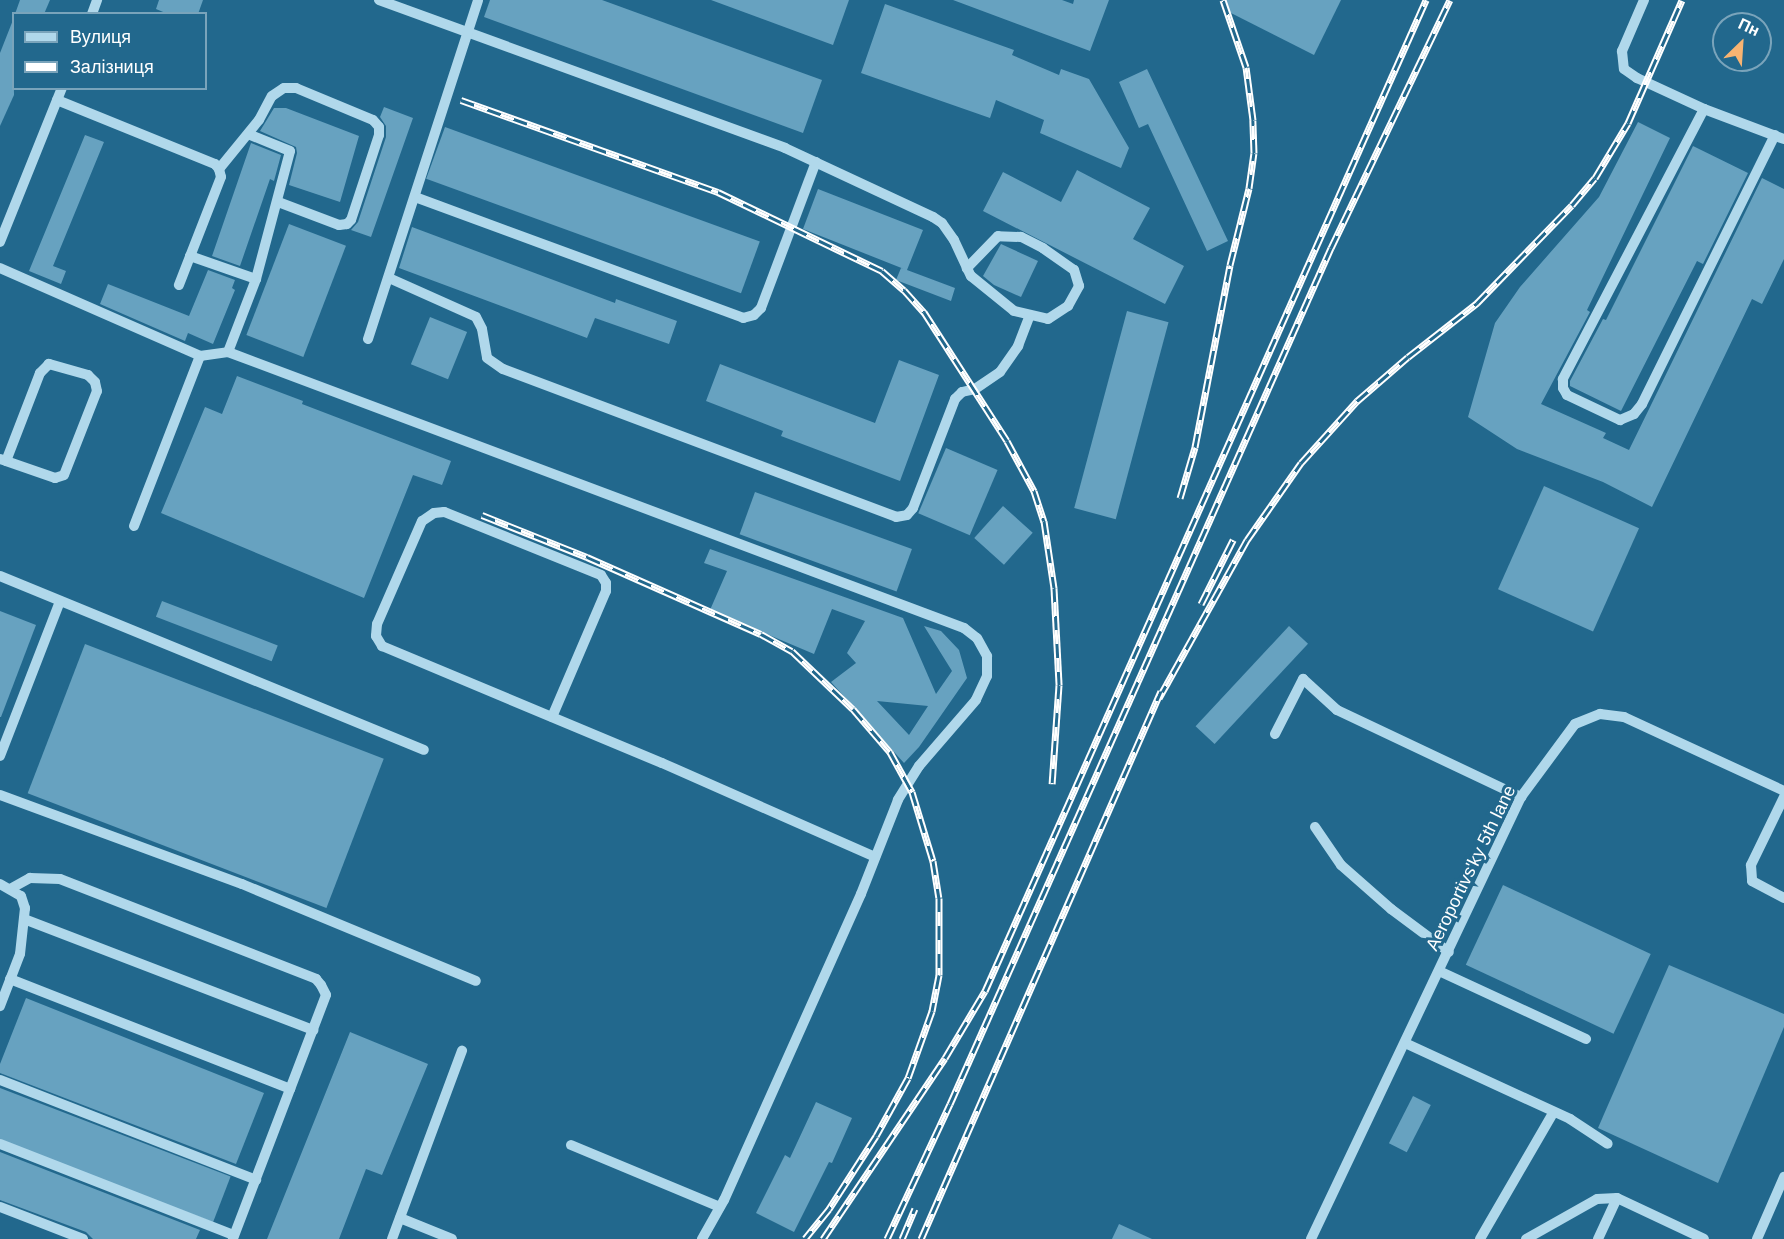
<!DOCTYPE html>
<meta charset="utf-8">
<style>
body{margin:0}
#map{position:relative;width:1784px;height:1239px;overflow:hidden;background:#22688d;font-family:Arial,sans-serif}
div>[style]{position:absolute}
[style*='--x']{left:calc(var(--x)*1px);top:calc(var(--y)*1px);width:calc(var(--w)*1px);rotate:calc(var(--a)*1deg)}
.building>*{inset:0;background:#67a2c0;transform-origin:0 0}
.minor>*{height:10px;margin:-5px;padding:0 5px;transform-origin:5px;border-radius:5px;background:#b0d8eb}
.rail>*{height:7px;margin-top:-3.5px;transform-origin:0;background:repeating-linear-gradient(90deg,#22688d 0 14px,#fff 0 28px);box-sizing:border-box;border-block:2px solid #fff}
span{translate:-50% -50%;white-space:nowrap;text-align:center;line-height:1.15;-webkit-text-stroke:6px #22688d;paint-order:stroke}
.street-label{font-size:18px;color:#fff}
.legend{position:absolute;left:12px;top:12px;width:195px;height:78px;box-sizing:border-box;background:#22688d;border:2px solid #7aa4bb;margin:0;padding:8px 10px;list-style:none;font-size:18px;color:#fff}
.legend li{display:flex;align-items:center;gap:12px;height:30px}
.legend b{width:30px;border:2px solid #7aa4bb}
.north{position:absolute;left:1712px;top:12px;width:60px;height:60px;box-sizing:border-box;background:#22688d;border:2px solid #7aa4bb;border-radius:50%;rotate:25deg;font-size:16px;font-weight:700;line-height:24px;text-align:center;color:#fff}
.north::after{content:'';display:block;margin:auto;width:21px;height:27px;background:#f8b472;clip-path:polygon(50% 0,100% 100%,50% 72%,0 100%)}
</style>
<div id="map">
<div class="building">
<i style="clip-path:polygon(20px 0,50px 0,44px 14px,15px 14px)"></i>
<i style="clip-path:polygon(159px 0,203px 0,198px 14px,168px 14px,156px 9px)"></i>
<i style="clip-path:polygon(490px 0,602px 0,822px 80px,803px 133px,484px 17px)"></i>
<i style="clip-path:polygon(711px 0,849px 0,833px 45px)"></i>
<i style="clip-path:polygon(953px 0,1062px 0,1073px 4px,1074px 0,1109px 0,1090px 51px)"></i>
<i style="clip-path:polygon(1225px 0,1341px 0,1314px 55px,1229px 12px)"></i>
<i style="clip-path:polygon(885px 4px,1014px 50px,1012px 55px,1059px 75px,1061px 69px,1089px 79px,1129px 148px,1121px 168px,1040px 133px,1044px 120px,996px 100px,990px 118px,861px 73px)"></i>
<i style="clip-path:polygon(13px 20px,14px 95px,0 126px,0 53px)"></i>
<i style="clip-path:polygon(1147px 69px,1228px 241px,1207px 251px,1148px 124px,1139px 128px,1119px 82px)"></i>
<i style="clip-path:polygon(384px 107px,413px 118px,371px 237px,351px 230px,358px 222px,386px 137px,386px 126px,380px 117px)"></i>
<i style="clip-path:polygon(274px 108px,286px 108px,359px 136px,340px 202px,289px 185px,297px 153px,296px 147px,260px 131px)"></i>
<i style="clip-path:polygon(1638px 122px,1670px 138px,1587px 310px,1590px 312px,1541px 404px,1606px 433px,1603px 438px,1629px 450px,1762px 178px,1784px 189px,1784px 259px,1762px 304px,1752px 299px,1652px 507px,1603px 482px,1517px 449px,1468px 417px,1495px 323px,1520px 287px,1599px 197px)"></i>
<i style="left:445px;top:127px;width:335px;height:55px;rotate:20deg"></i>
<i style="clip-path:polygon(85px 135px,104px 142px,53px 266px,66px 271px,61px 284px,29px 271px)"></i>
<i style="clip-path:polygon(251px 143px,281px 155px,274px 181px,270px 179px,240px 266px,212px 256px)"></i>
<i style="clip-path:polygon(1693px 146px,1748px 173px,1703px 264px,1697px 261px,1621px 411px,1570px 386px,1570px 381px,1603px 319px,1606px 320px)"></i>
<i style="clip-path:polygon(1077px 170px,1150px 208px,1133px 239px,1184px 266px,1165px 304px,983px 211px,1003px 172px,1061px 202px)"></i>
<i style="clip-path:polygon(818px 189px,923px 230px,907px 270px,955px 288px,951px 301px,896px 280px,901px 268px,904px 269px,803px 229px)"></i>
<i style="left:289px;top:224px;width:61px;height:119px;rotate:21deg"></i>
<i style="clip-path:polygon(412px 227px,615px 303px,616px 299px,677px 321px,669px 344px,595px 318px,587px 338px,399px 268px)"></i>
<i style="clip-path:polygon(1001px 244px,1038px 261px,1021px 297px,994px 285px,983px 276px)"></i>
<i style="clip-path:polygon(208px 270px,235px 280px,232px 288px,235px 290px,213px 344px,188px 333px,185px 341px,100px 304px,108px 284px,189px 316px)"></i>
<i style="left:1127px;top:311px;width:43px;height:204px;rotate:15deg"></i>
<i style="left:430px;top:317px;width:40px;height:51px;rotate:22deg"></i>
<i style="clip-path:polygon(899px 360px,939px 375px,900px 481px,781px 436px,783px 431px,706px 401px,720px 364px,875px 423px)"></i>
<i style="clip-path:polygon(237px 376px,303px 401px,302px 404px,451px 461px,442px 485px,413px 475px,364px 598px,161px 513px,205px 407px,222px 414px)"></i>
<i style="left:946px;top:448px;width:56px;height:71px;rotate:23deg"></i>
<i style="left:1544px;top:486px;width:104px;height:113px;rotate:24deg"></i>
<i style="left:755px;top:492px;width:167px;height:45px;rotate:20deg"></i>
<i style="left:1003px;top:506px;width:40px;height:43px;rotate:42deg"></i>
<i style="clip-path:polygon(evenodd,710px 549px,903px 618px,936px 694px,952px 671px,924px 626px,941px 631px,959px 650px,967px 678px,919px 747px,904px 763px,831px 682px,856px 663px,847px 653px,865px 621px,832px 609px,814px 654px,710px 610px,727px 571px,704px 563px,710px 549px,877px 701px,928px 706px,909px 735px,877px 701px)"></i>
<i style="left:162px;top:601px;width:124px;height:17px;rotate:21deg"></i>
<i style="clip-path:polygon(0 611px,36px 625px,1px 717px,0 717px)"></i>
<i style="left:1289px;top:626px;width:26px;height:137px;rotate:43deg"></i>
<i style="left:85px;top:644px;width:320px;height:160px;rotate:21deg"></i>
<i style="left:1503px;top:885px;width:163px;height:88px;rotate:25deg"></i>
<i style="clip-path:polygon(1669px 965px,1784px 1014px,1784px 1027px,1718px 1183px,1598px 1128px)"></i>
<i style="clip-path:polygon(26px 998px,264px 1093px,236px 1164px,0 1073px,0 1064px)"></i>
<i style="clip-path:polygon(350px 1032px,428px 1064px,382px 1175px,366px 1169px,339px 1239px,267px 1239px)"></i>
<i style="left:0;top:1088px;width:247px;height:49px;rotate:21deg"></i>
<i style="left:1413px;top:1096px;width:20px;height:53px;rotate:27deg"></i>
<i style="clip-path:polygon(816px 1102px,852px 1118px,832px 1163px,829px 1162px,794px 1232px,756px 1213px,785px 1155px,790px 1158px)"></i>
<i style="clip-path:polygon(0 1152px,200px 1230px,196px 1239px,93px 1239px,86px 1232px,0 1200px)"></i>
<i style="clip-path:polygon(1119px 1224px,1152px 1239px,1112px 1239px)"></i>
</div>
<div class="minor">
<i style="--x:379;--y:0;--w:432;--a:20"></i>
<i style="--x:785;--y:148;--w:163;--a:25"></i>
<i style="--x:933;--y:217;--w:11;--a:34"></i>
<i style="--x:942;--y:223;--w:21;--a:55"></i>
<i style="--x:954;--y:240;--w:40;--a:65"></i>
<i style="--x:971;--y:276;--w:55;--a:39.1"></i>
<i style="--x:1014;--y:311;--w:35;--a:13"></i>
<i style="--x:1048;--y:319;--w:24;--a:-33"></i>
<i style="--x:1068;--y:306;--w:23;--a:-61"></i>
<i style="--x:1079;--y:286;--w:17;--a:-107"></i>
<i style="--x:1074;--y:270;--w:38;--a:-145"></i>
<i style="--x:1043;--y:248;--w:25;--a:-153"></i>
<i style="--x:1021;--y:237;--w:23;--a:-178"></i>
<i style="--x:998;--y:236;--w:45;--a:134.1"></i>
<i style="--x:1644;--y:0;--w:56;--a:113.3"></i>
<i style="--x:1622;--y:51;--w:18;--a:84"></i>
<i style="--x:1624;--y:69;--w:16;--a:35"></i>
<i style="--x:1637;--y:78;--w:74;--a:24.8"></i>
<i style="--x:1704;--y:109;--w:85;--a:20.6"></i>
<i style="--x:92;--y:14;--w:15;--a:-70"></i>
<i style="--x:57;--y:100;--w:170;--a:22.1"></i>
<i style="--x:215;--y:164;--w:6;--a:51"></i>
<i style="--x:219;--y:169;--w:8;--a:76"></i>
<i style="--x:221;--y:177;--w:116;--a:111.3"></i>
<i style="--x:1704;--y:109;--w:305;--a:117.6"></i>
<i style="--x:1563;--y:379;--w:9;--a:90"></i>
<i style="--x:1563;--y:388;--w:8;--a:60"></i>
<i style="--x:1567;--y:395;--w:59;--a:25.3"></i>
<i style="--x:1620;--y:420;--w:15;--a:-23"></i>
<i style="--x:1634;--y:414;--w:13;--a:-51"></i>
<i style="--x:1642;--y:404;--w:300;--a:-63.7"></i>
<i style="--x:219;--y:169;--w:63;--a:-50.8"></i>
<i style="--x:259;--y:120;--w:27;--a:-62"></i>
<i style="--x:272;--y:96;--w:14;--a:-34"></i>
<i style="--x:284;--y:88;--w:12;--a:0"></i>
<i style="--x:296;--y:88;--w:83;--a:22.6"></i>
<i style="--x:373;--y:120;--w:9;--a:49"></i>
<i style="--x:379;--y:127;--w:8;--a:90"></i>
<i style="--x:379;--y:135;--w:89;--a:108.2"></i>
<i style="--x:351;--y:220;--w:6;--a:135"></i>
<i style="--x:347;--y:224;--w:8;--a:173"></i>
<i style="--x:339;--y:225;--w:65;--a:-159.3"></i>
<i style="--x:415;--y:197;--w:350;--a:20.2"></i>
<i style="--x:743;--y:318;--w:11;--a:-15"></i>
<i style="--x:754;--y:315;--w:10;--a:-45"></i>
<i style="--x:761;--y:308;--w:156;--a:-69.4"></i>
<i style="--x:0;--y:242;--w:166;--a:-68.1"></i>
<i style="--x:190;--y:256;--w:70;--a:19.2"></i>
<i style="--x:0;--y:268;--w:219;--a:23.7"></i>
<i style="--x:200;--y:356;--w:28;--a:-8"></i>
<i style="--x:228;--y:352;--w:786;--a:20.56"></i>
<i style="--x:964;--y:628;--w:16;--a:38"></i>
<i style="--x:977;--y:638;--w:21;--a:61"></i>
<i style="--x:987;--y:656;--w:20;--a:90"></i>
<i style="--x:987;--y:676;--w:26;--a:115"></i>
<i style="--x:976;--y:700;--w:87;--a:130.8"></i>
<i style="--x:919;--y:766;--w:40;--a:122"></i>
<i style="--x:898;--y:800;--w:101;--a:111.5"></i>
<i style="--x:861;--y:894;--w:335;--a:114.1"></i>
<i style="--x:724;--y:1200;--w:45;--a:119.4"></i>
<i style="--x:389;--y:278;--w:95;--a:24.1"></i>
<i style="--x:476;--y:317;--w:13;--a:63"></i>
<i style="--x:482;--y:329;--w:29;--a:80"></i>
<i style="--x:487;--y:358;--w:19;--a:35"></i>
<i style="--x:503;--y:369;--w:420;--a:20.6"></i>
<i style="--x:896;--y:517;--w:11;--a:-10"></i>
<i style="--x:907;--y:515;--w:9;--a:-49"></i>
<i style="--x:913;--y:508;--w:117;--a:-68.9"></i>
<i style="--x:955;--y:399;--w:10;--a:-45"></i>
<i style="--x:962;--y:392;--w:13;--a:-13"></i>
<i style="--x:975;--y:389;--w:30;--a:-34"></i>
<i style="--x:1000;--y:372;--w:32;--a:-55"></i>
<i style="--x:1018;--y:346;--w:33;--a:-69"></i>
<i style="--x:368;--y:339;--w:356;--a:-72"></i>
<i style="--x:228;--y:352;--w:78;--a:-69"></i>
<i style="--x:256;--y:279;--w:132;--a:-75.1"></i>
<i style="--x:290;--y:151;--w:45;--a:-158"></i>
<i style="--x:0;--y:459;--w:6;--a:18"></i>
<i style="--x:6;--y:461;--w:52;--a:19.1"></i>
<i style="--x:55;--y:478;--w:9;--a:-18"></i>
<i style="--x:64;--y:475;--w:90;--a:-68.6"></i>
<i style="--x:97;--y:391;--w:9;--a:-103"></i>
<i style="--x:95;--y:382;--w:10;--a:-135"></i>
<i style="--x:88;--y:375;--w:41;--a:-164.2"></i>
<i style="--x:49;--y:364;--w:13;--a:135"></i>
<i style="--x:40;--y:373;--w:94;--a:111.1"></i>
<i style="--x:134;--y:526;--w:182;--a:-68.8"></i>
<i style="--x:0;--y:576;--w:458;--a:22.3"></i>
<i style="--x:552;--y:717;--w:137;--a:-66.8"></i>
<i style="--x:606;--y:591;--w:8;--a:-90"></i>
<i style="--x:606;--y:583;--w:9;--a:-122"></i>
<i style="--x:601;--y:575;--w:169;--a:-158.1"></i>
<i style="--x:444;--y:512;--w:10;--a:174"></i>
<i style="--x:434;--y:513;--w:14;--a:146"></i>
<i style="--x:422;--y:521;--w:112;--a:113.6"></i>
<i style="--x:377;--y:624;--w:12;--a:95"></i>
<i style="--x:376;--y:636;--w:12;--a:59"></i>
<i style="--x:382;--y:646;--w:303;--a:22.7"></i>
<i style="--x:662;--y:763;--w:233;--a:23.8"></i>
<i style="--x:1275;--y:734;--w:62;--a:-63"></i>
<i style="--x:1303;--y:679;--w:46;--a:42.4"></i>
<i style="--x:1337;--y:710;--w:204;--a:25.3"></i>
<i style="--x:0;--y:756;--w:166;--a:-68.8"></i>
<i style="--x:0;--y:795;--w:258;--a:20.2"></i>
<i style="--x:242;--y:884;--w:253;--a:22.5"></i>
<i style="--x:1784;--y:797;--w:76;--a:115.9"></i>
<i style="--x:1751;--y:865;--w:16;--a:86"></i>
<i style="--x:1752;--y:881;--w:36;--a:28"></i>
<i style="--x:1315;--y:827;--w:46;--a:55.6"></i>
<i style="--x:1341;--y:865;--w:67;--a:41.3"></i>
<i style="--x:1391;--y:909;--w:72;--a:36.6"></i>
<i style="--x:0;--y:884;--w:24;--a:30"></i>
<i style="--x:21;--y:896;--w:13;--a:72"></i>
<i style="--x:25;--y:908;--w:46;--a:96.2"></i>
<i style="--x:20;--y:954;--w:56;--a:111"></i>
<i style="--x:10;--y:889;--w:23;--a:-29"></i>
<i style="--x:30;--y:878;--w:30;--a:2"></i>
<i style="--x:60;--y:879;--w:275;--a:21.3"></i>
<i style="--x:316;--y:979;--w:8;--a:50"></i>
<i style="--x:321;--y:985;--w:11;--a:63"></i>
<i style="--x:326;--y:995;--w:261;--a:110.9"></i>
<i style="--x:24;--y:919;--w:310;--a:21"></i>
<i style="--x:1439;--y:971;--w:162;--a:24.8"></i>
<i style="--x:10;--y:979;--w:301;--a:21.4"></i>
<i style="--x:1405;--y:1043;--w:182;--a:24.7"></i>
<i style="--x:1570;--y:1119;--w:45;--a:33.3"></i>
<i style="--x:0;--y:1080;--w:275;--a:21.3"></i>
<i style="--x:0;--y:1144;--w:251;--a:21.3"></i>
<i style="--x:571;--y:1145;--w:161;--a:22.6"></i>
<i style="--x:0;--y:1207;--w:89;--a:21.1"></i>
<i style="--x:400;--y:1218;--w:56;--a:22"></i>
<i style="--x:392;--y:1239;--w:201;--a:-69.6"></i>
<i style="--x:1311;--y:1239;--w:489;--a:-64.6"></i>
<i style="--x:1521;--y:797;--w:91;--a:-53.5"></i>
<i style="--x:1575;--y:724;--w:27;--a:-22"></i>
<i style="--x:1600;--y:714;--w:24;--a:7"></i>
<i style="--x:1624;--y:717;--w:176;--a:24.8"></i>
<i style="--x:1480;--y:1239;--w:146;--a:-59.9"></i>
<i style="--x:1526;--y:1239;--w:81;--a:-29.4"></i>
<i style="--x:1597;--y:1199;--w:20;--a:-3"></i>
<i style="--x:1598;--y:1239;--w:45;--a:-65.1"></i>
<i style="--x:1617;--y:1198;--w:96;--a:25.2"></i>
<i style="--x:1757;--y:1239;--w:68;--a:-66.5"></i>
</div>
<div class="rail">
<i style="--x:461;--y:100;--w:273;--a:19.7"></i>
<i style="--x:718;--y:192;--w:182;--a:25.7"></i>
<i style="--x:882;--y:271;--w:29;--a:41"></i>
<i style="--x:904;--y:290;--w:30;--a:48"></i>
<i style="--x:924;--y:312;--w:153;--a:57.2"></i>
<i style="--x:1007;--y:441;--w:57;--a:61.6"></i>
<i style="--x:1034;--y:491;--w:32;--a:72"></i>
<i style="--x:1044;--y:521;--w:68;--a:81.5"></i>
<i style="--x:1054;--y:588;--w:97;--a:87"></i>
<i style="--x:1059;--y:685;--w:99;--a:94"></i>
<i style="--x:1180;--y:498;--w:53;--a:-73.6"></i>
<i style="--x:1195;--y:447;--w:185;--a:-79.1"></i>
<i style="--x:1230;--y:265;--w:79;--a:-76.1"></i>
<i style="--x:1249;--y:188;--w:35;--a:-82"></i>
<i style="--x:1254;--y:153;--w:33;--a:-92"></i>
<i style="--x:1253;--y:120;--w:53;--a:-97.5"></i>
<i style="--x:1246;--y:67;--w:71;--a:-108.9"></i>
<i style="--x:482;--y:515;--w:113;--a:21.8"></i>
<i style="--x:587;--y:557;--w:190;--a:23.9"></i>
<i style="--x:761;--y:634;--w:35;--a:29"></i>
<i style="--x:792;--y:651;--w:84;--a:43.6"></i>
<i style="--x:853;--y:709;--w:57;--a:49.3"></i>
<i style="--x:890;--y:752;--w:46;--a:61.2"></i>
<i style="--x:912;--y:792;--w:72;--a:73.1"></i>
<i style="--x:933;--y:861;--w:37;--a:81"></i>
<i style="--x:939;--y:898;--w:77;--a:90"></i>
<i style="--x:939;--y:975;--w:37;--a:101"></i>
<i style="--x:932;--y:1011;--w:71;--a:109.7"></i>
<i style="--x:908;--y:1078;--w:66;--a:118.9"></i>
<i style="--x:876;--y:1136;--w:87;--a:122.8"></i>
<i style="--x:829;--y:1209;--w:38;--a:129"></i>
<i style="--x:1201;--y:604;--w:72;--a:-63.4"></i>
<i style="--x:1159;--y:698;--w:181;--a:-60.9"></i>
<i style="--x:1247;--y:540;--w:94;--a:-55"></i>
<i style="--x:1301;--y:463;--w:84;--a:-47.9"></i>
<i style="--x:1357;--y:401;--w:67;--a:-40.8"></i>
<i style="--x:1408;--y:357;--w:88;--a:-38"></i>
<i style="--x:1477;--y:303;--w:136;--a:-45.9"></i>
<i style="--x:1572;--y:205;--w:35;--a:-50"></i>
<i style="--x:1595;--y:178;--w:64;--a:-59"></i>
<i style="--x:1628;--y:123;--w:134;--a:-66.3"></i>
<i style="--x:823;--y:1239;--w:218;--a:-56"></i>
<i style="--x:945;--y:1058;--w:78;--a:-59.2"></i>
<i style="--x:985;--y:991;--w:1085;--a:-66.01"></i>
<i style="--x:887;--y:1239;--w:149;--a:-65"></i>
<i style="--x:950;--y:1104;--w:937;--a:-66.01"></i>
<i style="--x:1331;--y:248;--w:275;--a:-64.4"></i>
<i style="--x:902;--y:1239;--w:33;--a:-67"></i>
<i style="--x:921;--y:1239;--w:598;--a:-66.35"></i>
</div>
<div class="street-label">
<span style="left:1471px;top:868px;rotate:-64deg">Aeroportivs'ky 5th lane</span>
</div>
<ul class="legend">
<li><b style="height:8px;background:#b0d8eb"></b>Вулиця</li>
<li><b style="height:8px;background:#fff"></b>Залізниця</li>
</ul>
<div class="north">Пн</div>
</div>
